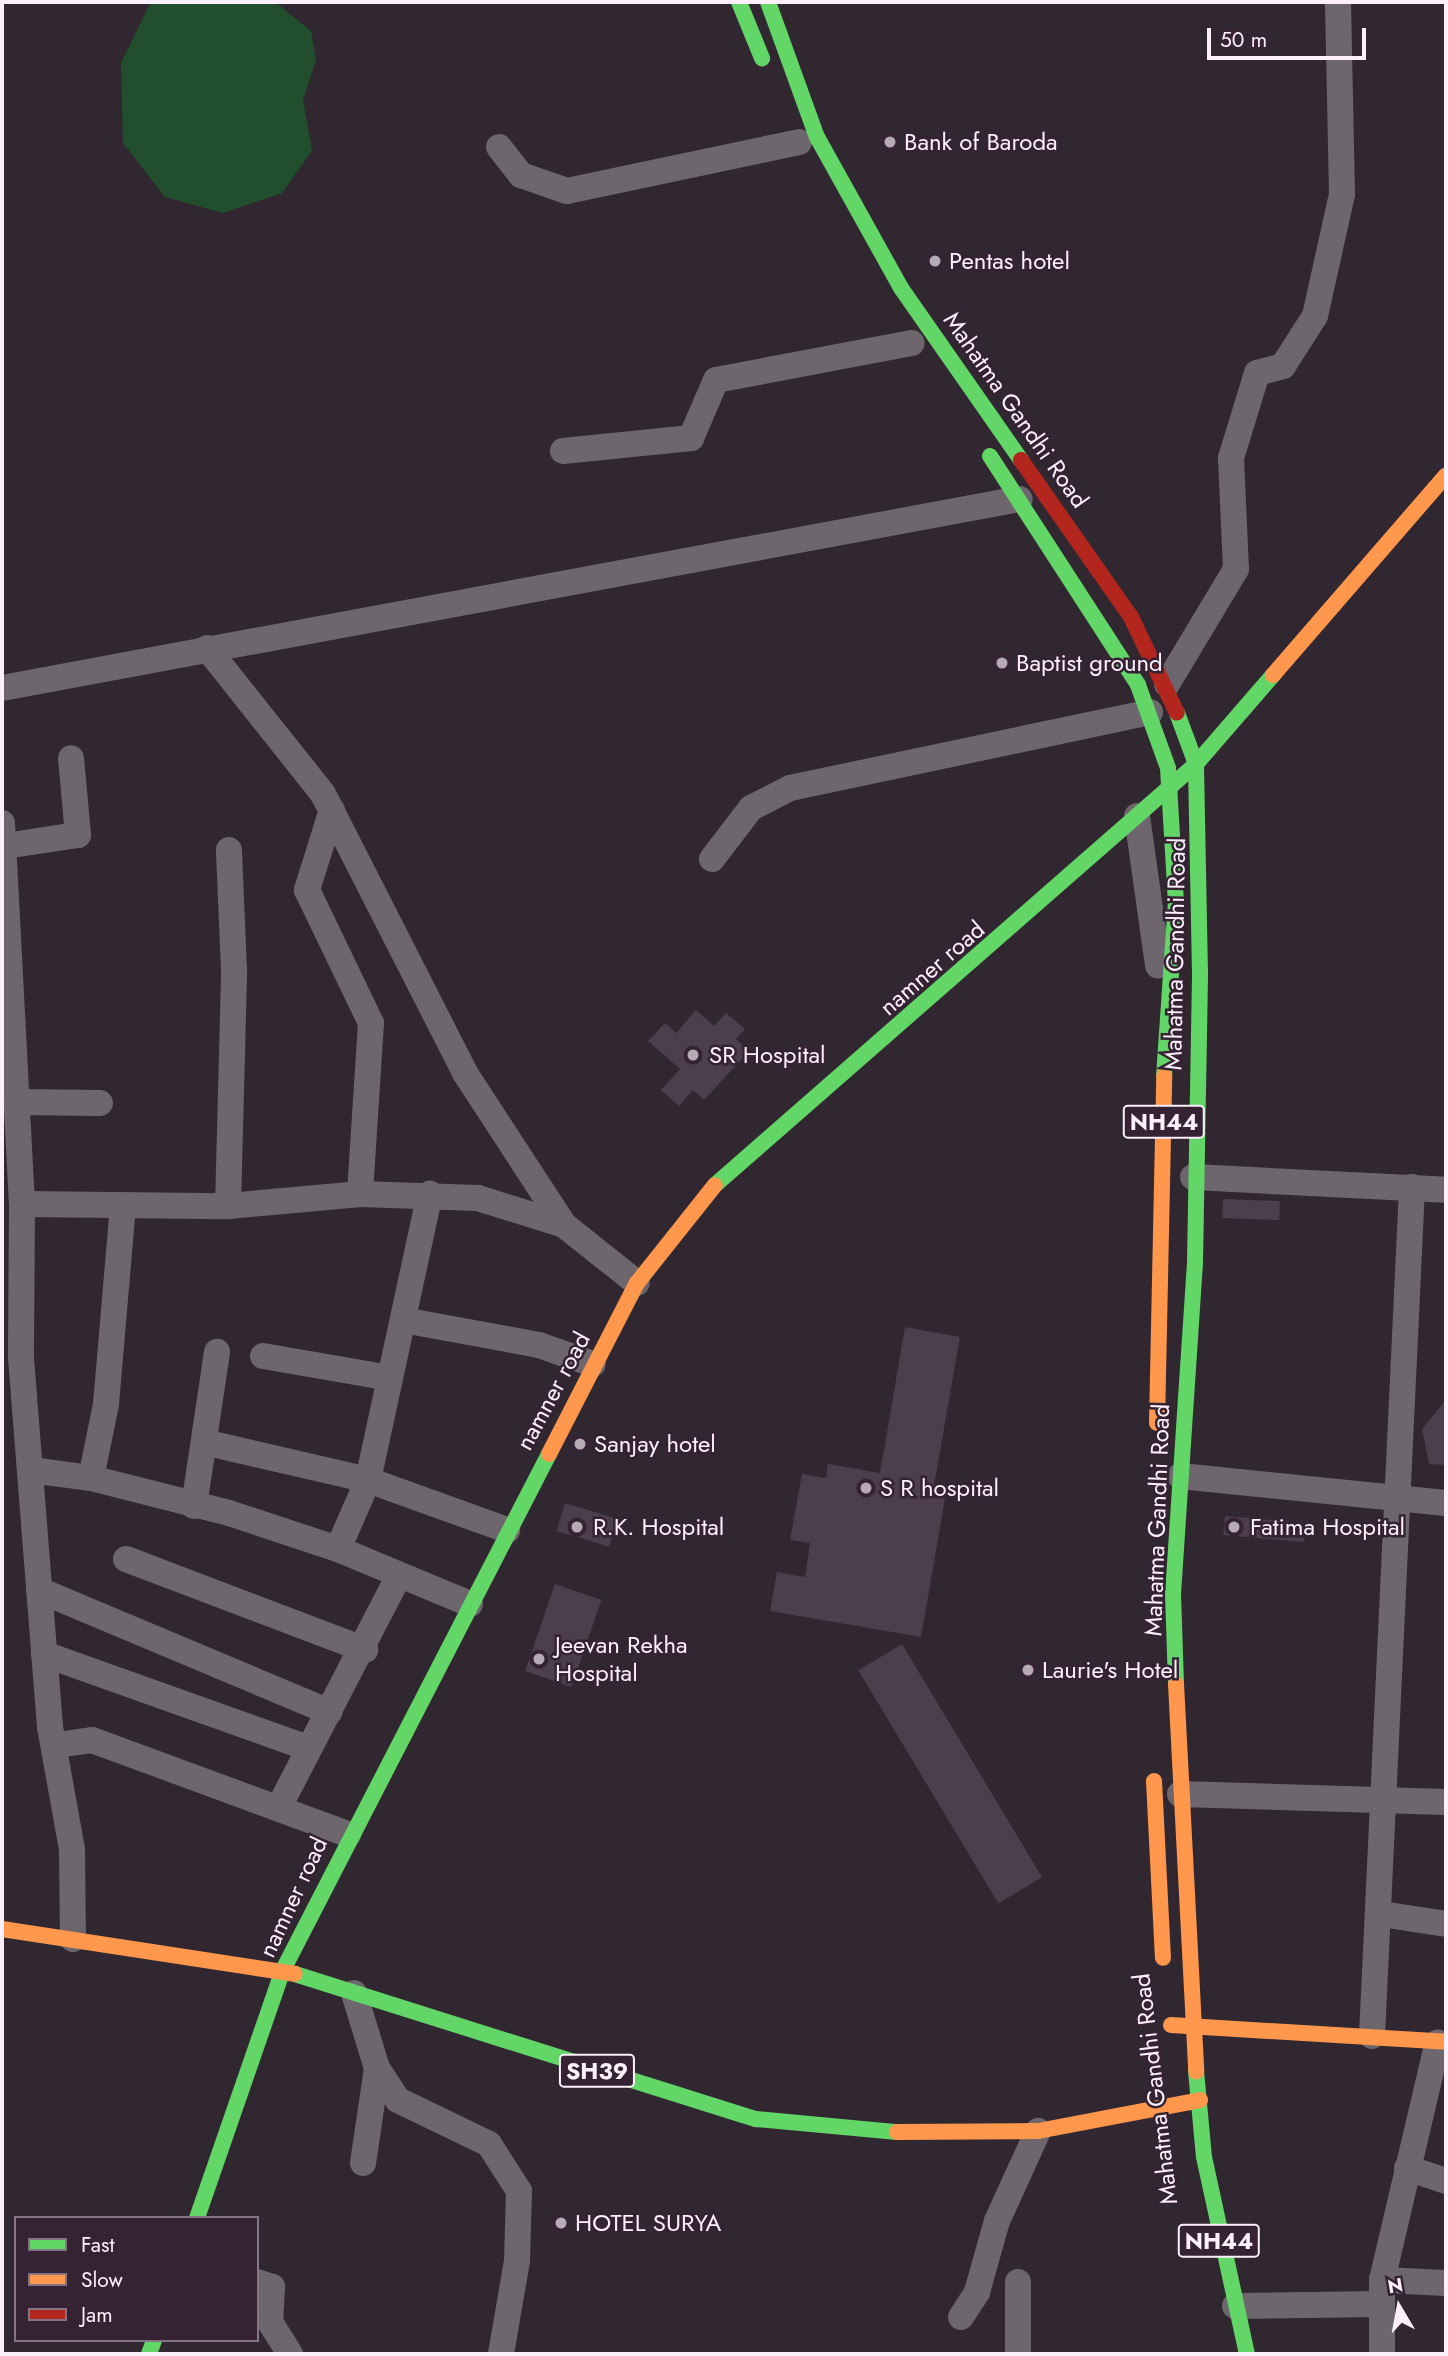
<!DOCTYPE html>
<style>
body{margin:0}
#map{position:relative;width:1448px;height:2356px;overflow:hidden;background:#312730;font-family:Jost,sans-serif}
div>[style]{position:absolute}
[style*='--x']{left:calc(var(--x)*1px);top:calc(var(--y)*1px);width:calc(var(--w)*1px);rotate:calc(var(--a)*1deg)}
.green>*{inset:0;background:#214f2e}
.building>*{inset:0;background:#4c3e4c;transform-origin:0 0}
.street>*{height:26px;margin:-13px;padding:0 13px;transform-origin:13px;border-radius:13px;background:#6d666d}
.fast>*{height:16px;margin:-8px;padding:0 8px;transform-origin:8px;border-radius:8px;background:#63d668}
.slow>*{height:16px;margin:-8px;padding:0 8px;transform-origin:8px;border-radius:8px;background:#ff974d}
.jam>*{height:16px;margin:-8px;padding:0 8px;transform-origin:8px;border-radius:8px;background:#b3261e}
.dots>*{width:19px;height:19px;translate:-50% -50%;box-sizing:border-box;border:4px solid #352334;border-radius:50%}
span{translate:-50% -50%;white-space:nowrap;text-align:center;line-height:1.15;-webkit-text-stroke:5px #352334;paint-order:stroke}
.shield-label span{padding:2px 5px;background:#352334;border:2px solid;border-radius:5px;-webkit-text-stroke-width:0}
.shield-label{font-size:23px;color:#fdf0fb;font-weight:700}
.poi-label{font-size:24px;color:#fdf0fb}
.left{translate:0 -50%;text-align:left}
.street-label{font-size:24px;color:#fdf0fb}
.frame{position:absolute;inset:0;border:4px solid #fdf0fb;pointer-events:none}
.legend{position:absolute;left:14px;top:2216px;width:245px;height:126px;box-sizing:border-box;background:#352334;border:2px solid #857584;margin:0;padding:9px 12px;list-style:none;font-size:21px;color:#fdf0fb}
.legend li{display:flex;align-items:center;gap:14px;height:35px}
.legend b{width:35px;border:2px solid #857584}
.north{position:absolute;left:1364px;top:2272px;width:70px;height:70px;-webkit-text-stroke:5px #352334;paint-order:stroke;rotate:350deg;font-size:19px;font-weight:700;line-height:28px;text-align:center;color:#fdf0fb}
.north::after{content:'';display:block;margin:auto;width:24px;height:32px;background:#fdf0fb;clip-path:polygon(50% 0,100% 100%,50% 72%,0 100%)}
.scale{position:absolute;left:1207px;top:28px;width:159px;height:32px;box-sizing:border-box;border:4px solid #fdf0fb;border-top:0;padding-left:9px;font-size:21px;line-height:24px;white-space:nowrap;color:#fdf0fb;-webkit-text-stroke:5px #352334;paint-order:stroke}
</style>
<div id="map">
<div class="green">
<i style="clip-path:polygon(151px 2px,275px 2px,311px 31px,316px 60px,303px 100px,312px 151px,282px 193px,223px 213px,165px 197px,123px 143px,121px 63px)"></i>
</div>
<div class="building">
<i style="clip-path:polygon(696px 1010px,714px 1026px,726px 1013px,745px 1029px,736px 1039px,749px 1051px,704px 1100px,693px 1090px,679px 1106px,661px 1090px,680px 1069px,648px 1041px,665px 1023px,676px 1033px)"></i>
<i style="left:1223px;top:1199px;width:57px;height:19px;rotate:2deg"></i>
<i style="clip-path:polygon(905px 1327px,960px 1337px,932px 1497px,945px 1499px,921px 1637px,770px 1611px,777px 1572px,805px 1577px,810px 1543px,790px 1540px,802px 1474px,826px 1478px,828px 1464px,880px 1473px)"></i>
<i style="clip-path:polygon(1446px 1400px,1446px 1465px,1429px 1464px,1422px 1429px)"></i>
<i style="left:565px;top:1503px;width:55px;height:29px;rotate:17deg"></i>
<i style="left:1225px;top:1516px;width:81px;height:19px;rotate:5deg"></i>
<i style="left:555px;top:1584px;width:49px;height:92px;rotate:19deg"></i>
<i style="left:902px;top:1644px;width:272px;height:51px;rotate:59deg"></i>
</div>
<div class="street">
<i style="--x:499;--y:147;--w:36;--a:52"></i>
<i style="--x:521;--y:175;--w:49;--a:19.2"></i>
<i style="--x:567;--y:191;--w:237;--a:-11.9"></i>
<i style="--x:563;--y:451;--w:129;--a:-5.8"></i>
<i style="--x:691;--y:438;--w:63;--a:-66.7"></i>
<i style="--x:716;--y:380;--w:199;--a:-10.7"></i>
<i style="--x:207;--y:648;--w:186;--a:51.5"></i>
<i style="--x:323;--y:794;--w:313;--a:63"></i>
<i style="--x:465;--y:1073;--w:181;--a:56.9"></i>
<i style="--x:1167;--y:684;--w:134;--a:-59"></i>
<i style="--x:1236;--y:569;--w:111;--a:-92.6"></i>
<i style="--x:1231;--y:458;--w:89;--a:-73"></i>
<i style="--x:1257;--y:373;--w:27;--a:-15"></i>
<i style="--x:1283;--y:366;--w:59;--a:-57.4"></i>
<i style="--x:1315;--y:316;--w:125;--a:-77.5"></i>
<i style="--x:1342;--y:194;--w:192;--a:-91.2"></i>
<i style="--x:2;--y:688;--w:1035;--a:-10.52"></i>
<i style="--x:332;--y:810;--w:84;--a:107.4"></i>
<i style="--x:307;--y:890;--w:148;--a:64.3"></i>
<i style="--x:371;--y:1023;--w:171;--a:93.7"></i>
<i style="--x:1137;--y:816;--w:151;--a:82"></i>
<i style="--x:2;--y:823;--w:382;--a:87"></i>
<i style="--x:22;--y:1204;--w:154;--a:90.4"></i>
<i style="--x:21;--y:1358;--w:370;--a:85.5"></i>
<i style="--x:50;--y:1727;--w:124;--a:79.8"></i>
<i style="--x:72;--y:1849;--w:90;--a:89.4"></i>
<i style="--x:5;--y:846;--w:74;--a:-8.6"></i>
<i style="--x:78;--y:835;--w:77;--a:-95.2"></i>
<i style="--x:712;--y:859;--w:64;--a:-52.6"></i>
<i style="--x:751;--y:808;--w:44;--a:-27.1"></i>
<i style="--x:790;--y:788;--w:368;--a:-11.9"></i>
<i style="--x:17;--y:1102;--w:83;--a:0.7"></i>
<i style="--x:1193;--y:1177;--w:253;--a:2.9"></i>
<i style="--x:22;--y:1204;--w:206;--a:0.6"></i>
<i style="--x:228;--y:1206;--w:133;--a:-5.2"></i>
<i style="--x:360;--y:1194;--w:118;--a:1.9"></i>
<i style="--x:478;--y:1198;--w:90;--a:17.4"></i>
<i style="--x:564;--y:1225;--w:93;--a:38.5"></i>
<i style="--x:228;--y:1206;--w:235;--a:-88.5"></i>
<i style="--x:234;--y:971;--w:121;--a:-92.4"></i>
<i style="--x:403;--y:1320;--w:138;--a:10.4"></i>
<i style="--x:539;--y:1345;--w:57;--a:19.4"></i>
<i style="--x:263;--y:1356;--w:129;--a:9.8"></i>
<i style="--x:208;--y:1443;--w:164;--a:13"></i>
<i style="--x:368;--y:1480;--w:148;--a:19.8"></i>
<i style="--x:31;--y:1470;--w:61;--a:7.6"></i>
<i style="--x:91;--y:1478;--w:142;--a:14.2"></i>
<i style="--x:229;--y:1513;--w:115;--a:18.3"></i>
<i style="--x:338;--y:1549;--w:143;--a:22.6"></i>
<i style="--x:1180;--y:1476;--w:267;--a:5.8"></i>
<i style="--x:91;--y:1478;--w:76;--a:-78.5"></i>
<i style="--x:106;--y:1404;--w:199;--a:-85.1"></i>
<i style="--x:194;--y:1506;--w:156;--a:-81.5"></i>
<i style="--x:338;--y:1549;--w:75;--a:-66.5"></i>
<i style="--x:368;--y:1480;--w:293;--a:-77.8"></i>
<i style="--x:126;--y:1559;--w:256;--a:20.8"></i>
<i style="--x:39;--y:1590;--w:315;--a:22.8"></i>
<i style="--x:44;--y:1654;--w:280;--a:19.6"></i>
<i style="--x:57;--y:1745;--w:35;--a:-8"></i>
<i style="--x:92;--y:1740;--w:273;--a:20.2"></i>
<i style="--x:1180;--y:1794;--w:266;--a:1.7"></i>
<i style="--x:279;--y:1807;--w:259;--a:-62.6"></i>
<i style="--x:1381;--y:1914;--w:66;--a:8.7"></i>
<i style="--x:354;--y:1993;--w:78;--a:73"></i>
<i style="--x:377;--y:2068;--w:38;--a:57"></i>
<i style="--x:398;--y:2100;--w:101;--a:25.8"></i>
<i style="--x:489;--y:2144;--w:56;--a:57.4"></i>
<i style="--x:519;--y:2191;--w:70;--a:91.6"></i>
<i style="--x:517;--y:2261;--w:94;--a:99.8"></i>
<i style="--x:1372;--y:2036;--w:850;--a:-87.3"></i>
<i style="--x:363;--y:2163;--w:96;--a:-81.6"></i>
<i style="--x:1407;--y:2168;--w:41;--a:18.4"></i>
<i style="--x:1382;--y:2280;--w:64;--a:2.7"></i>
<i style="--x:257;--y:2282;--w:16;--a:18"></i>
<i style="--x:272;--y:2287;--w:35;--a:93"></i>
<i style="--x:270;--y:2322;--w:38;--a:58"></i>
<i style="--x:1235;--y:2306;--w:146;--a:-0.8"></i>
<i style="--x:961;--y:2317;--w:30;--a:-57"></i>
<i style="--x:977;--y:2292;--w:74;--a:-74.3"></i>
<i style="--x:997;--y:2221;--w:99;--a:-65.5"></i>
<i style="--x:1018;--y:2354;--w:72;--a:-90"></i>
<i style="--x:1382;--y:2354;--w:74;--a:-90"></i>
<i style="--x:1382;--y:2280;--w:244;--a:-76.8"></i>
</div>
<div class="fast">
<i style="--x:739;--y:2;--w:61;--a:67.7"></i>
<i style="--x:768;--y:2;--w:144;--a:70.1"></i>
<i style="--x:817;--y:137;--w:173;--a:60.9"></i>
<i style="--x:901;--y:288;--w:210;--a:55.1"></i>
<i style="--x:990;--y:456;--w:273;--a:57.1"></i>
<i style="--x:1138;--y:685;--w:88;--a:70.1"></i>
<i style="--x:1168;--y:768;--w:133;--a:86.6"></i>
<i style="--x:1176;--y:901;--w:175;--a:93.9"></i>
<i style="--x:715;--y:1185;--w:639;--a:-41.19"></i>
<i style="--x:1196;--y:764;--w:118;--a:-49.1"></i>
<i style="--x:1176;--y:1684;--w:90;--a:-91.9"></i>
<i style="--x:1173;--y:1594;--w:332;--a:-86.2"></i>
<i style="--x:1195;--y:1263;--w:289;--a:-89"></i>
<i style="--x:1200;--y:974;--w:210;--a:-91.1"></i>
<i style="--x:1196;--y:764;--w:54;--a:-110.4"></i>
<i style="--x:295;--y:1974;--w:483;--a:17.5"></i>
<i style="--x:756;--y:2119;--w:142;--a:5.3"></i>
<i style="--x:1196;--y:2071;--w:86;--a:84.7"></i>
<i style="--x:1204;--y:2157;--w:202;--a:77.7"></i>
<i style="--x:197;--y:2218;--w:262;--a:-70.9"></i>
<i style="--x:283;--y:1970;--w:581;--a:-62.73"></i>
<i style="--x:149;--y:2354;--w:15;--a:-70"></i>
</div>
<div class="slow">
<i style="--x:1273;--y:675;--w:264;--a:-49.1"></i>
<i style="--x:1157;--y:1423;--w:347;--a:-88.8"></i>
<i style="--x:549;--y:1454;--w:192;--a:-62.8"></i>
<i style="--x:637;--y:1283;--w:125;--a:-51.5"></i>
<i style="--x:1176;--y:1684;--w:388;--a:87"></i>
<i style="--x:1154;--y:1781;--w:177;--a:87.1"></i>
<i style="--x:2;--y:1929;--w:296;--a:8.7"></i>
<i style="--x:1171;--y:2025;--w:276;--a:3.5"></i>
<i style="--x:897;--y:2132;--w:141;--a:-0.4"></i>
<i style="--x:1038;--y:2131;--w:165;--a:-10.8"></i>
</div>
<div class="jam">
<i style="--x:1021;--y:460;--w:192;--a:55"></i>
<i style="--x:1131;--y:617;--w:106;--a:64.4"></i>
</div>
<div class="dots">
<i style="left:890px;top:142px;background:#b6aab4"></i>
<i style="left:935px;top:261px;background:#b6aab4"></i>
<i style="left:1002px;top:663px;background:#b6aab4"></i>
<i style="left:693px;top:1055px;background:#b6aab4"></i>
<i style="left:580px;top:1444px;background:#b6aab4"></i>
<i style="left:866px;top:1488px;background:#b6aab4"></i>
<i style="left:577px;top:1527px;background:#b6aab4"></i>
<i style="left:1234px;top:1527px;background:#b6aab4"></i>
<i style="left:539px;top:1659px;background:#b6aab4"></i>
<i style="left:1028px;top:1670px;background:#b6aab4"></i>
<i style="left:561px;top:2223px;background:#b6aab4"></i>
</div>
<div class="shield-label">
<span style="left:1164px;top:1122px">NH44</span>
<span style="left:597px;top:2071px">SH39</span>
<span style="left:1219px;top:2241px">NH44</span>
</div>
<div class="poi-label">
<span class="left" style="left:904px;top:142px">Bank of Baroda</span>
<span class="left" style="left:949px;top:261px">Pentas hotel</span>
<span class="left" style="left:1016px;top:663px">Baptist ground</span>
<span class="left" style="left:709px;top:1055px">SR Hospital</span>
<span class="left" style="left:594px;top:1444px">Sanjay hotel</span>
<span class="left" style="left:880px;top:1488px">S R hospital</span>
<span class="left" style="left:593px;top:1527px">R.K. Hospital</span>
<span class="left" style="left:1250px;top:1527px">Fatima Hospital</span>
<span class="left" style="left:555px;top:1659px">Jeevan Rekha<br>Hospital</span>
<span class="left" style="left:1042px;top:1670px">Laurie's Hotel</span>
<span class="left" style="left:575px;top:2223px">HOTEL SURYA</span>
</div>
<div class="street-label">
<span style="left:1016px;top:410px;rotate:55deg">Mahatma Gandhi Road</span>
<span style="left:1175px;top:954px;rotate:-89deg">Mahatma Gandhi Road</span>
<span style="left:932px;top:968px;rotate:-41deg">namner road</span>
<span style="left:553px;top:1391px;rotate:-62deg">namner road</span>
<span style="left:1157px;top:1520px;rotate:-88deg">Mahatma Gandhi Road</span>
<span style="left:293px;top:1897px;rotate:-65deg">namner road</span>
<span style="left:1155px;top:2089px;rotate:-97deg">Mahatma Gandhi Road</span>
</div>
<div class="frame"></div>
<ul class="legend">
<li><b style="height:9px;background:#63d668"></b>Fast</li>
<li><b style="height:9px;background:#ff974d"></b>Slow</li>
<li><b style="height:9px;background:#b3261e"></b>Jam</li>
</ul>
<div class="north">N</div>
<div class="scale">50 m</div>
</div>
